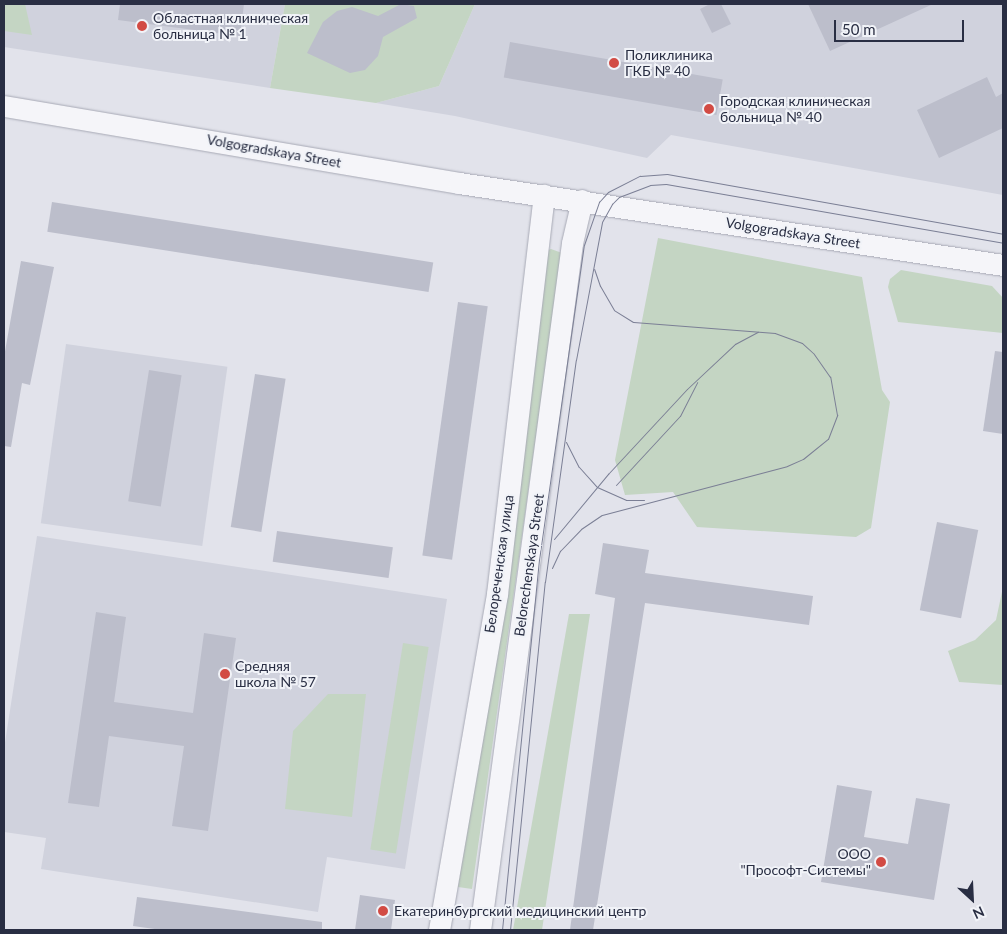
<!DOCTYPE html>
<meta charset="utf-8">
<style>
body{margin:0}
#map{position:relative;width:1007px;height:934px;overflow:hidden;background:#e2e3eb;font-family:Lato,sans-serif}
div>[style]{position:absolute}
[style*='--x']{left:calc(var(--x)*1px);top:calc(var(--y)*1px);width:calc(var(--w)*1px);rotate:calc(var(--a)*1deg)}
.built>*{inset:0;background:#d0d2dd;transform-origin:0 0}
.green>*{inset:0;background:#c4d5c3;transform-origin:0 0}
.building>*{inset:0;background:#bcbecb;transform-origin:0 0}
.roads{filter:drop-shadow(0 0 1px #a7a9b5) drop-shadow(0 0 1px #a7a9b5)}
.tertiary>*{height:21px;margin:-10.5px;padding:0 10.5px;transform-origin:10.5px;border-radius:10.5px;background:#f5f5f9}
.tram>*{height:1px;margin:-0.5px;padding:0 0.5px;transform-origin:0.5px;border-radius:0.5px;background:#7b7f95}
.dots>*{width:14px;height:14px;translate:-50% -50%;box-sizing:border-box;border:2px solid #f1f3f8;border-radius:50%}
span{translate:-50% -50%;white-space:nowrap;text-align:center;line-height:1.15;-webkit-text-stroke:4px #f1f3f8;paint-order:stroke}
.poi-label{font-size:14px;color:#292e43}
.left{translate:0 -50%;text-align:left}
.right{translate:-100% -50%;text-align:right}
.street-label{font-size:14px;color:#292e43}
.frame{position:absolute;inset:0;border:5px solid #292e43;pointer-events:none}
.north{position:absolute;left:947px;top:874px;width:50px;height:50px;-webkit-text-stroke:4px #f1f3f8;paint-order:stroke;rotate:155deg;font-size:14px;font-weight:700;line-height:20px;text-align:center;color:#292e43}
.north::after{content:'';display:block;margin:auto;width:18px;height:22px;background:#292e43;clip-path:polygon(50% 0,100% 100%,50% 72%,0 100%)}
.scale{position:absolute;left:834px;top:20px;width:130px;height:22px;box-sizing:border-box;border:2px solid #292e43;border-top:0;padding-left:6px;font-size:15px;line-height:18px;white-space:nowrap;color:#292e43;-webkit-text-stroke:4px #f1f3f8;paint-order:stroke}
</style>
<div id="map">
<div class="built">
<i style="clip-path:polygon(4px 4px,285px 4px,270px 88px,4px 47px)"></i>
<i style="clip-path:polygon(475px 4px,1003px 4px,1003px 211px,1003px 195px,671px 135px,647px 158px,455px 116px,376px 103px,439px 86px)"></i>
<i style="left:66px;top:344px;width:163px;height:181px;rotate:8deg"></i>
<i style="clip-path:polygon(37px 536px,447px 599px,405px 869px,327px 857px,318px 912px,41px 869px,46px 838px,4px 832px,4px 749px)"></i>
</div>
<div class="green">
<i style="clip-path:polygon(4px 4px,25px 4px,32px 35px,4px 31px)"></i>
<i style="clip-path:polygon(285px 4px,475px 4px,439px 86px,376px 103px,270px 88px)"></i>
<i style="clip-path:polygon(658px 238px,862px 277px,882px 390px,890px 402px,871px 528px,856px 537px,697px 527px,673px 492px,625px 495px,615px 460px)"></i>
<i style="clip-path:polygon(551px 249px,562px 253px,472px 889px,458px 887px,545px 251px)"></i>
<i style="clip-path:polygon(901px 270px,992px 286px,1003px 298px,1003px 333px,898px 322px,888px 287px,890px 279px)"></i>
<i style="clip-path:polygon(1003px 587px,1003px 685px,959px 682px,948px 651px,975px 640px,996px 620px)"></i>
<i style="clip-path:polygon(569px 614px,590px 614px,542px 930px,513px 930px)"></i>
<i style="left:403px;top:643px;width:26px;height:209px;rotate:9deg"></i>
<i style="clip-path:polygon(328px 694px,366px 694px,352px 817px,285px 809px,293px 731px)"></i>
</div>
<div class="building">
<i style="clip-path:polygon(120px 4px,244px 4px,240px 36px,118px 20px)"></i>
<i style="clip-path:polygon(401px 4px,414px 6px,417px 18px,383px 37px,378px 56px,365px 70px,350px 73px,307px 53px,323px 22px,337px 11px,352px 7px,378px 16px)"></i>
<i style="clip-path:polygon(710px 4px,721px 4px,731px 24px,712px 33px,700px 9px)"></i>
<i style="clip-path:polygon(808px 4px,933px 4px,830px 51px)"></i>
<i style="left:510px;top:42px;width:216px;height:36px;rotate:10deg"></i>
<i style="clip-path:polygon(987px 77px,996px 97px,1003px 93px,1003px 128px,939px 158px,917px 110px)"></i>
<i style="left:52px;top:202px;width:386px;height:30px;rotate:9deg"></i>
<i style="clip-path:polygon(21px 261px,54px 267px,30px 385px,22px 383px,11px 447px,4px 446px,4px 357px)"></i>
<i style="left:458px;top:302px;width:30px;height:256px;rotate:8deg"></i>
<i style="clip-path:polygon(995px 351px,1003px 352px,1003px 434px,983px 431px)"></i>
<i style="left:149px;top:370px;width:33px;height:133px;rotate:9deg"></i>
<i style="left:255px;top:374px;width:31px;height:155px;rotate:9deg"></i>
<i style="left:937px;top:522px;width:42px;height:90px;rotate:11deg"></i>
<i style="left:277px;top:531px;width:117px;height:31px;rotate:8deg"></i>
<i style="clip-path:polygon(603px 543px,649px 550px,645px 573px,813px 596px,809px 625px,645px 603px,593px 930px,570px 930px,615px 598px,595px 594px)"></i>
<i style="clip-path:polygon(96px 612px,126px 617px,114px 702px,193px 713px,204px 633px,236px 638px,208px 831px,172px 826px,184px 746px,109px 736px,99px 807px,68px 803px)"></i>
<i style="clip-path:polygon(837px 785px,872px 791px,864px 837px,908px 844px,916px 798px,950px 804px,934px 900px,821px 882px)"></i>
<i style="clip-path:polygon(360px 895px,395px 900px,391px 930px,355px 930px)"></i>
<i style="clip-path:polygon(137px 897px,322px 922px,322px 930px,162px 930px,133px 926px)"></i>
</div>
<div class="roads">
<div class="tertiary">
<i style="--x:4;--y:106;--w:461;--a:9.6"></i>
<i style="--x:459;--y:183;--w:550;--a:8.57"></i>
<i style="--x:439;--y:930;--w:341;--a:-80.2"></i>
<i style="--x:497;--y:594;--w:402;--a:-83.3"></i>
<i style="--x:480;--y:930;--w:693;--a:-82.37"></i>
<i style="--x:572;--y:243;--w:44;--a:-76.9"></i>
</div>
</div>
<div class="tram">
<i style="--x:566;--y:442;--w:28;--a:63"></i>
<i style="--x:579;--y:467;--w:27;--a:48"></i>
<i style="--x:597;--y:487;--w:32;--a:24"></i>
<i style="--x:626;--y:500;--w:18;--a:0"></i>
<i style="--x:616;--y:485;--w:94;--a:-47.2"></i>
<i style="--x:680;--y:416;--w:38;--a:-63"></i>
<i style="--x:554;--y:539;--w:85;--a:-50.3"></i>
<i style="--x:608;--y:474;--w:116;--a:-47.1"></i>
<i style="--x:687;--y:389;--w:66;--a:-43.2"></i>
<i style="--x:735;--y:344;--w:26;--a:-28"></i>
<i style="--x:552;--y:568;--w:19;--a:-65"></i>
<i style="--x:560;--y:551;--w:30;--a:-46"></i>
<i style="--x:581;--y:529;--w:25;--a:-34"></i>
<i style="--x:602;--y:515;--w:191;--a:-14.8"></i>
<i style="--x:787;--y:466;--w:17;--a:-24"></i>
<i style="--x:803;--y:459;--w:32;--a:-39"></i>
<i style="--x:828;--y:439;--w:26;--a:-69"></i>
<i style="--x:837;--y:415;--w:39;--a:-100"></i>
<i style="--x:830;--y:377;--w:29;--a:-125"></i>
<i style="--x:813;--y:353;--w:15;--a:-138"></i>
<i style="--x:802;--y:343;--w:29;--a:-160"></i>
<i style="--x:775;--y:333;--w:142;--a:-175.6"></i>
<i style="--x:633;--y:322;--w:22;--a:-148"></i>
<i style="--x:614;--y:310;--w:28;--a:-120"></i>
<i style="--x:600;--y:286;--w:18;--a:-109"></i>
<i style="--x:502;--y:930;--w:372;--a:-84.3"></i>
<i style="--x:539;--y:560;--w:318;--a:-81.9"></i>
<i style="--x:584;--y:245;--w:46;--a:-70.8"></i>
<i style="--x:599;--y:202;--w:13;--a:-48"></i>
<i style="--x:608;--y:192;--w:36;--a:-27"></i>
<i style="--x:640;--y:176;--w:27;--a:-4"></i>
<i style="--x:667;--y:174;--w:341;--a:10.1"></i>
<i style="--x:510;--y:930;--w:350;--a:-84.3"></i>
<i style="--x:545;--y:582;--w:224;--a:-82.1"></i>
<i style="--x:576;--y:360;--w:140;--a:-79.3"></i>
<i style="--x:602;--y:222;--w:21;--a:-61"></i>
<i style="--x:612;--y:204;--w:10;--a:-45"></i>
<i style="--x:619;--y:197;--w:33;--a:-21"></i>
<i style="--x:650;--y:185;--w:16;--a:-4"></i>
<i style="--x:666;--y:184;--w:342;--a:9.9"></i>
</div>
<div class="dots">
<i style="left:142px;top:26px;background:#d24b44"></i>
<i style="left:614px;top:63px;background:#d24b44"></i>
<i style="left:709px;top:109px;background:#d24b44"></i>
<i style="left:225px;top:674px;background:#d24b44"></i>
<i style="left:881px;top:862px;background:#d24b44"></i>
<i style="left:383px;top:911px;background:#d24b44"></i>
</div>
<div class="poi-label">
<span class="left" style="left:153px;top:26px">Областная клиническая<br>больница № 1</span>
<span class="left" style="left:625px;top:63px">Поликлиника<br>ГКБ № 40</span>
<span class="left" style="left:720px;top:109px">Городская клиническая<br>больница № 40</span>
<span class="left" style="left:235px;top:674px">Средняя<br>школа № 57</span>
<span class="right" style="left:871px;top:862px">ООО<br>"Прософт-Системы"</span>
<span class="left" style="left:394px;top:911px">Екатеринбургский медицинский центр</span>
</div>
<div class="street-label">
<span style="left:274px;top:151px;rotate:10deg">Volgogradskaya Street</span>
<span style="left:793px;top:233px;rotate:9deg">Volgogradskaya Street</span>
<span style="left:499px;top:564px;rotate:-82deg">Белореченская улица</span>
<span style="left:529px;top:565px;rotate:-82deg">Belorechenskaya Street</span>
</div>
<div class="frame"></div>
<div class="north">N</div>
<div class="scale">50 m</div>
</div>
